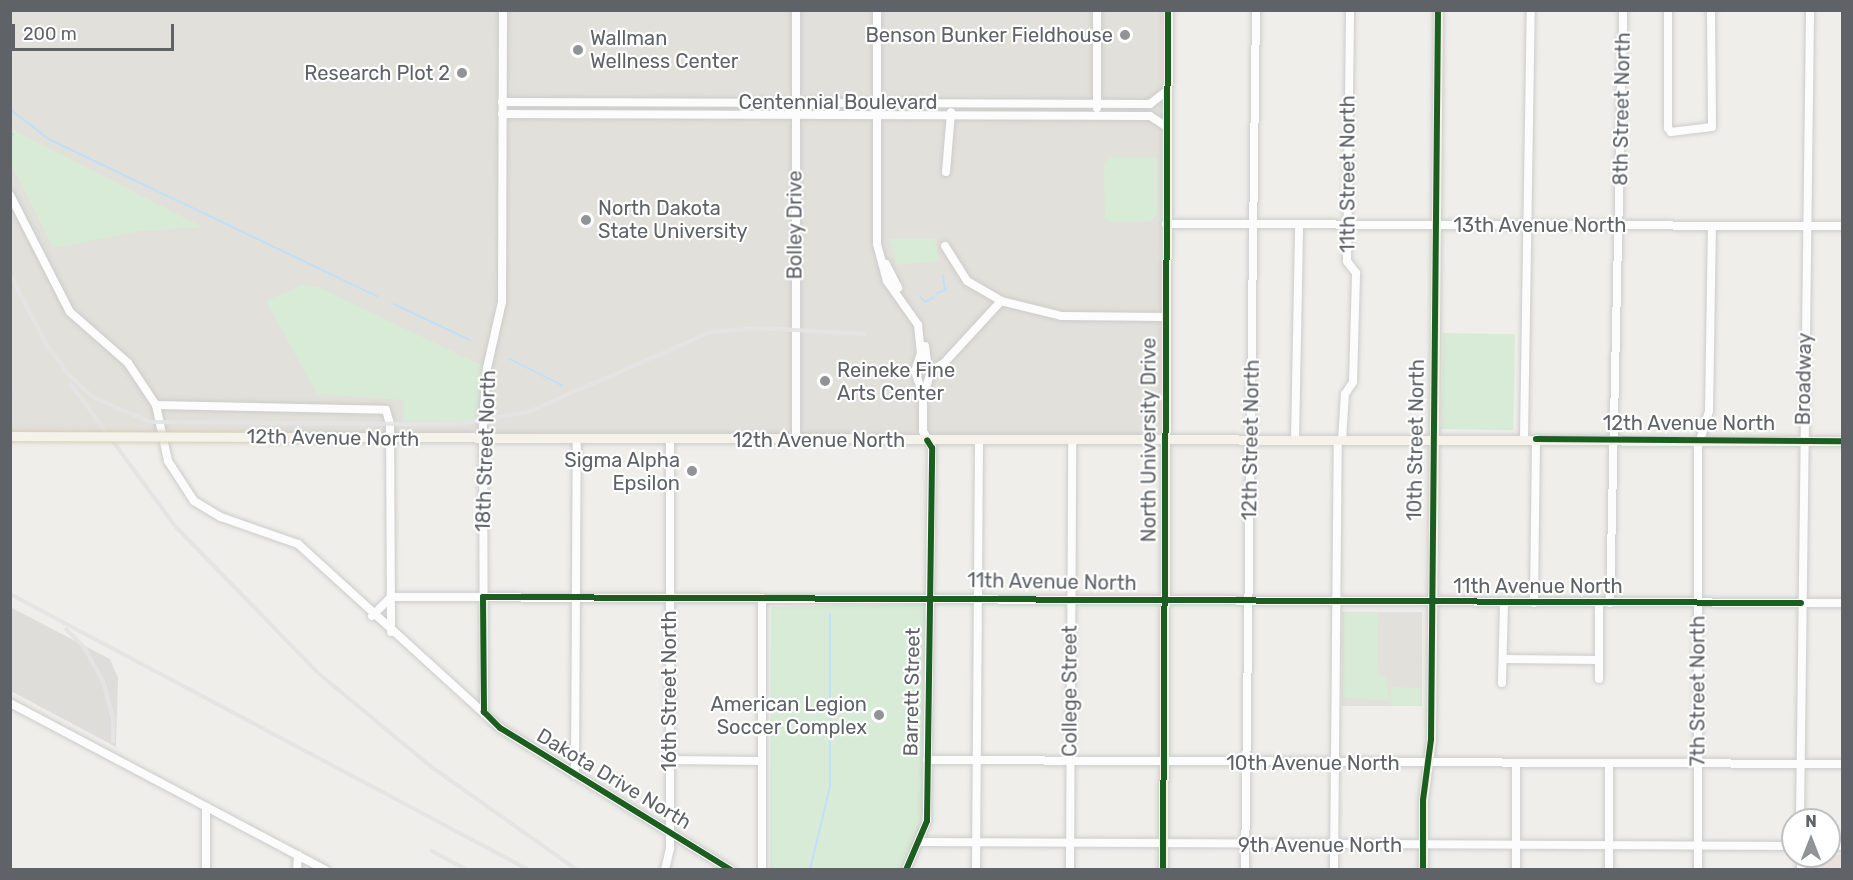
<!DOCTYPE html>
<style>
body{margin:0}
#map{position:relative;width:1853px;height:880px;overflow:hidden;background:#efeeea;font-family:Rubik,sans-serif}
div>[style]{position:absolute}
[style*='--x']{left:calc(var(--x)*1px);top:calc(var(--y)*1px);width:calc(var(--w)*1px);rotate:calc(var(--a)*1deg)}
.industrial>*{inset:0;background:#dfddda}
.education>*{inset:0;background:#e2e0da;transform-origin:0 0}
.medical>*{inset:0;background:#eae0de;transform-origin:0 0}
.green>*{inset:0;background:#d8ebd6;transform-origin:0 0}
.stream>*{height:1.5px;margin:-0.75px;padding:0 0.75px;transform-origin:0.75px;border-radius:0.75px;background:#bfe0f9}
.roads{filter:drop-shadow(0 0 2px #cbcccc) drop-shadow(0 0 2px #cbcccc)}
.minor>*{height:8px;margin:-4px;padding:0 4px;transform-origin:4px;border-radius:4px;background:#fdfcfc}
.major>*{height:9px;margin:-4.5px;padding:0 4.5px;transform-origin:4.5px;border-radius:4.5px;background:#f4f2e9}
.rail>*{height:4px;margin-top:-2px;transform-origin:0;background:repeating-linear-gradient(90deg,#fff 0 4.5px,#e4e4e4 0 9px);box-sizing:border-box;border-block:2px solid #e4e4e4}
.bridges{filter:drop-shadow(0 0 2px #d7ceb8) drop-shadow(0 0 2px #d7ceb8)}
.major-bridge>*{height:9px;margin:-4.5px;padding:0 4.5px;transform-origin:4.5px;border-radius:4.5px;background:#f4f2e9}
.cycleway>*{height:6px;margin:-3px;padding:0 3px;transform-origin:3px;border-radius:3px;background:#1b5e20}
.dots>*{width:16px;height:16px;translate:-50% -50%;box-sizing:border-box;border:3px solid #fff;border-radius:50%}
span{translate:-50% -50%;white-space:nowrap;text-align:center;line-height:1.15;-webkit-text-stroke:4.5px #fff;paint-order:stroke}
.poi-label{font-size:20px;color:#5f6368}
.right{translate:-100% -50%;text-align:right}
.left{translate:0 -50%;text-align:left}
.street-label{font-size:20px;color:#5f6368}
.frame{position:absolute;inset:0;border:12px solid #5f6368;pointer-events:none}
.north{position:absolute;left:1781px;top:808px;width:60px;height:60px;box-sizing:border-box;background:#fff;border:2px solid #bfc1c3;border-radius:50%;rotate:0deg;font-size:16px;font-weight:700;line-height:24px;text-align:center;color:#5f6368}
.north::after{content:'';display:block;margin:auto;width:21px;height:27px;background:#919496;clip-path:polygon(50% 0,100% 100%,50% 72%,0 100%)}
.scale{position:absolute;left:12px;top:24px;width:162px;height:27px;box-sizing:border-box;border:3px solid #5f6368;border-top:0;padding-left:8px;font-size:18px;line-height:21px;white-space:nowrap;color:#5f6368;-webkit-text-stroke:4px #fff;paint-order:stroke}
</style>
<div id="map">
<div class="industrial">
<i style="clip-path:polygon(10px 607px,110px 659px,118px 678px,116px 747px,11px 691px)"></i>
</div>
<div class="education">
<i style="clip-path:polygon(11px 11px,1162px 11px,1160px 430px,1156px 436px,11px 432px)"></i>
<i style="left:1342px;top:612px;width:80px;height:94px"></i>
</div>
<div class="medical">
<i style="left:1842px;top:855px;width:14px;height:31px;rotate:90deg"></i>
</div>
<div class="green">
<i style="clip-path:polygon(10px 128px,14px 130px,202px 227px,141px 231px,53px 248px,11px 164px)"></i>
<i style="clip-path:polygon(1110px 157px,1157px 158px,1157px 214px,1150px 221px,1110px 222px,1105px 218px,1104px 164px)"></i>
<i style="clip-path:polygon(935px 238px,939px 261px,897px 265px,890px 239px)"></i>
<i style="clip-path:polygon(302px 285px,318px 287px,487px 368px,483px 422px,403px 421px,403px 400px,317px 394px,266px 301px)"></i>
<i style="left:1443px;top:333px;width:72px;height:96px;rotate:1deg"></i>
<i style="clip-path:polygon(926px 604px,922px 816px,917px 839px,901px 869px,770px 870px,771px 607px)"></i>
<i style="clip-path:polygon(1344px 613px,1378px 613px,1377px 666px,1380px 676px,1385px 676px,1390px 701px,1343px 697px)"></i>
<i style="left:1391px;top:687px;width:30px;height:18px;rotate:2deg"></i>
</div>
<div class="stream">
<i style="--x:10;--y:109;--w:49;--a:37.6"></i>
<i style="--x:49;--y:139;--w:364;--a:25.6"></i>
<i style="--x:10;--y:137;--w:4;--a:-45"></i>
<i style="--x:937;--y:293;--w:9;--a:-21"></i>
<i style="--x:945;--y:290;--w:14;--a:-98"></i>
<i style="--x:921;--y:297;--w:7;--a:45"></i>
<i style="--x:926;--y:302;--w:9;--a:-32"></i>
<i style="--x:394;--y:304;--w:84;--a:25.3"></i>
<i style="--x:510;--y:359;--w:58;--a:26.6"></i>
<i style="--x:10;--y:396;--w:2;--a:0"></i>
<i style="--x:810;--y:870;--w:85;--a:-76.5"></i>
<i style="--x:830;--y:787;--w:172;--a:-90"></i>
</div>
<div class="roads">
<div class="minor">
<i style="--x:877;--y:10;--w:234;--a:90"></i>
<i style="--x:877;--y:244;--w:38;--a:75"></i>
<i style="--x:887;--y:281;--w:54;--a:54.8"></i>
<i style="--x:918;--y:325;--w:28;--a:84"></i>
<i style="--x:921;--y:353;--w:19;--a:108"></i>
<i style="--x:915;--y:371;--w:26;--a:72"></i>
<i style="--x:923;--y:396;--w:35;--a:90"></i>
<i style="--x:923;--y:431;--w:19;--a:62"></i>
<i style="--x:932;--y:448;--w:373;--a:90.8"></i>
<i style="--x:927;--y:821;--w:53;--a:113.2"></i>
<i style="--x:1097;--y:10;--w:98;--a:90"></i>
<i style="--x:1668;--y:10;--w:118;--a:90"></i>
<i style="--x:1668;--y:128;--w:5;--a:53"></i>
<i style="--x:1671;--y:132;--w:41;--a:-7"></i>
<i style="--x:1712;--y:127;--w:117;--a:-90.5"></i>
<i style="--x:502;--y:102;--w:648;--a:0.18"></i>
<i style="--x:1150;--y:104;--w:23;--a:-38"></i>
<i style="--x:502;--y:114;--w:648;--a:0.18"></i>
<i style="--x:1150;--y:116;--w:20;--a:33"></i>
<i style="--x:946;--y:172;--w:60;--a:-85.2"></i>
<i style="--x:10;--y:195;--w:131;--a:62.9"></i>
<i style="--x:70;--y:312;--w:77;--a:41.3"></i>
<i style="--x:128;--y:363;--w:50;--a:56.3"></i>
<i style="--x:156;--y:405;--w:57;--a:77.9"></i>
<i style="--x:168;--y:461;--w:48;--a:57"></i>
<i style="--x:194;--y:501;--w:31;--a:31"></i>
<i style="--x:221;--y:517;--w:82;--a:19.3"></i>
<i style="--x:298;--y:544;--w:273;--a:42.3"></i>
<i style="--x:500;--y:728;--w:271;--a:31.6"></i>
<i style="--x:1166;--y:224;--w:676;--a:0.17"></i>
<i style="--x:945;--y:246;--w:41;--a:57.8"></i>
<i style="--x:967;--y:281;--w:39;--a:30"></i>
<i style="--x:886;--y:264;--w:27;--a:63"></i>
<i style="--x:925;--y:346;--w:16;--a:83"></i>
<i style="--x:924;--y:394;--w:24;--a:-73"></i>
<i style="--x:931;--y:371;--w:15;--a:-32"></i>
<i style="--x:944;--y:363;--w:84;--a:-47.4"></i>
<i style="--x:1001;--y:301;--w:63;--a:13.8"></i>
<i style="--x:1062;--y:316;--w:104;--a:0.6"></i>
<i style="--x:156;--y:405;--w:230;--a:1.2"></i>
<i style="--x:386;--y:410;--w:15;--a:74"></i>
<i style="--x:390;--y:424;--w:208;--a:89.7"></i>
<i style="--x:1524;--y:439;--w:429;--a:-89.1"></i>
<i style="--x:796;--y:440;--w:430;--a:-90"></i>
<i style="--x:1295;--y:440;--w:216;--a:-88.9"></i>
<i style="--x:1342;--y:440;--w:46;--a:-86.3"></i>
<i style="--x:1345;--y:394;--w:14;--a:-56"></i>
<i style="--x:1353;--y:382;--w:109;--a:-88.4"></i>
<i style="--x:1356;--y:273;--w:15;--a:-127"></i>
<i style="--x:1347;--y:261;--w:251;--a:-89.3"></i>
<i style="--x:1534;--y:603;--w:164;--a:-89.3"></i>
<i style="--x:1610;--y:603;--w:593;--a:-88.74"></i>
<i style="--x:372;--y:616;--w:27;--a:-45"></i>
<i style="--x:391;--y:597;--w:7;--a:0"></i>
<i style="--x:398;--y:597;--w:1444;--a:0.24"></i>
<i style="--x:1503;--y:659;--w:96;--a:0.6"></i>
<i style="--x:1599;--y:679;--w:76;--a:-90"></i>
<i style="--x:1502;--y:683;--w:81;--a:-88.6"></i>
<i style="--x:10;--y:703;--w:357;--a:27.9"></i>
<i style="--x:484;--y:712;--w:290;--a:-90.2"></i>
<i style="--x:483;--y:422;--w:54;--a:-85.8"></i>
<i style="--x:487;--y:368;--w:68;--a:-77.2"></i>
<i style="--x:502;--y:302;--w:292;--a:-89.8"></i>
<i style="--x:669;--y:760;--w:93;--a:0.6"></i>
<i style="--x:927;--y:760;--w:915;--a:0.25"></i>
<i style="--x:575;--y:775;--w:336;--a:-89.7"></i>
<i style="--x:1800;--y:820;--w:810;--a:-89.29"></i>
<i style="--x:920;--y:842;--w:873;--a:0.26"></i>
<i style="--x:1829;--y:846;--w:13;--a:0"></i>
<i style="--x:206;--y:870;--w:63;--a:-90"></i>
<i style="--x:297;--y:870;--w:15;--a:-86"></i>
<i style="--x:665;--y:870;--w:23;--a:-77"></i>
<i style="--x:670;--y:848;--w:409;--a:-90"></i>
<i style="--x:762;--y:870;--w:272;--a:-90"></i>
<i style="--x:976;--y:870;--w:429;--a:-89.6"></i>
<i style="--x:1070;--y:870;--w:430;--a:-89.7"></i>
<i style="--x:1245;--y:870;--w:860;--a:-89.27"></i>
<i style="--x:1334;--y:870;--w:430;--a:-89.5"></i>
<i style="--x:1516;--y:870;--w:106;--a:-90"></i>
<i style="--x:1609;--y:870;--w:106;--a:-90"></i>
<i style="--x:1698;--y:870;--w:423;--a:-90"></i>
<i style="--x:1698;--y:447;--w:38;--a:-73"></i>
<i style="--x:1709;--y:411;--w:185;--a:-89.1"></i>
<i style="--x:1801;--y:870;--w:14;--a:-90"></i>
</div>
<div class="major">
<i style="--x:281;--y:437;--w:1561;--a:0.15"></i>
<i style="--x:1163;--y:870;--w:860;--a:-89.67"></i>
<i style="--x:1423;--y:870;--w:70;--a:-90"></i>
<i style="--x:1423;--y:800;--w:62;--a:-82.5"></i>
<i style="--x:1431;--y:739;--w:729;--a:-89.45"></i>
</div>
</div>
<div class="rail">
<i style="--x:10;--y:275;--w:79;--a:62.1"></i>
<i style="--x:42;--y:338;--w:44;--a:54.2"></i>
<i style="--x:68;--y:374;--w:34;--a:43"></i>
<i style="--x:93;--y:397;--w:62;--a:23.7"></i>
<i style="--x:150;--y:422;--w:309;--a:0.4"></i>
<i style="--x:459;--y:424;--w:70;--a:-9.9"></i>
<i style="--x:528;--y:412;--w:200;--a:-23.6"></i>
<i style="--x:711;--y:332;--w:48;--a:-4.8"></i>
<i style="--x:759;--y:328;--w:107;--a:3.2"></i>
<i style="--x:70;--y:383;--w:177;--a:53.7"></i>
<i style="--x:175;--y:526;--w:205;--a:45.8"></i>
<i style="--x:318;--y:673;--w:149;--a:39.6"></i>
<i style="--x:433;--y:768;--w:176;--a:35.3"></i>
<i style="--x:10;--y:594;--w:588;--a:28"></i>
<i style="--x:65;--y:628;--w:27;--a:45"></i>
<i style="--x:84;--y:647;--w:39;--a:61"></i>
<i style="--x:103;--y:681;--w:39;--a:75"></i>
<i style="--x:113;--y:719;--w:24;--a:90"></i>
<i style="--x:430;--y:850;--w:42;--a:28.4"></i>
</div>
<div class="bridges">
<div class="major-bridge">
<i style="--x:10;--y:436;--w:271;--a:0.2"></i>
</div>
</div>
<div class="cycleway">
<i style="--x:1536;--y:439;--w:306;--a:0.4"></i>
<i style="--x:731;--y:870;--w:271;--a:-148.4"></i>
<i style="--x:500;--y:728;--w:23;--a:-135"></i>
<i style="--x:484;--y:712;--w:115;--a:-90.5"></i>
<i style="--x:483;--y:597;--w:1318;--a:0.26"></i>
<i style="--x:906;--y:870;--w:53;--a:-66.8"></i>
<i style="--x:927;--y:821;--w:373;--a:-89.2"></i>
<i style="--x:932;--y:448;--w:9;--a:-122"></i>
<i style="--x:1163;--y:870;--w:860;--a:-89.67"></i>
<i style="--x:1423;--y:870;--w:70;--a:-90"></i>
<i style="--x:1423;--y:800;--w:62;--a:-82.5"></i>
<i style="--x:1431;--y:739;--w:729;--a:-89.45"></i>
</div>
<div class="dots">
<i style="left:1125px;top:35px;background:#919496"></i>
<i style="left:578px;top:50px;background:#919496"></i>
<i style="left:462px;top:73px;background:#919496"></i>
<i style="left:586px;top:220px;background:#919496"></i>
<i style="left:825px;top:381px;background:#919496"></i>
<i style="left:692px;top:471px;background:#919496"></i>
<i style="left:879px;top:715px;background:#919496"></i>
</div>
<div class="poi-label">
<span class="right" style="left:1113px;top:35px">Benson Bunker Fieldhouse</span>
<span class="left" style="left:590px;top:50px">Wallman<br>Wellness Center</span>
<span class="right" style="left:450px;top:73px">Research Plot 2</span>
<span class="left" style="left:598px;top:220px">North Dakota<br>State University</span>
<span class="left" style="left:837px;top:382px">Reineke Fine<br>Arts Center</span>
<span class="right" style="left:680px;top:472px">Sigma Alpha<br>Epsilon</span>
<span class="right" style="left:867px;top:716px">American Legion<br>Soccer Complex</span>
</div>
<div class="street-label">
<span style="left:838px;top:102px">Centennial Boulevard</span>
<span style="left:1622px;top:109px;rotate:-89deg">8th Street North</span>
<span style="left:1348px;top:174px;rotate:-90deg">11th Street North</span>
<span style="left:795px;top:225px;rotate:-90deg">Bolley Drive</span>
<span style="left:1540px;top:225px">13th Avenue North</span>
<span style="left:1804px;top:379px;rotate:-89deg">Broadway</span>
<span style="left:1689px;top:423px">12th Avenue North</span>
<span style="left:333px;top:438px;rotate:1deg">12th Avenue North</span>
<span style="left:819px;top:440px">12th Avenue North</span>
<span style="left:1149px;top:440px;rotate:-90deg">North University Drive</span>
<span style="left:1251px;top:440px;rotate:-89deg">12th Street North</span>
<span style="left:1416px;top:440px;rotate:-89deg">10th Street North</span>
<span style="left:486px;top:451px;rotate:-88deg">18th Street North</span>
<span style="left:1052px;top:582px;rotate:1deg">11th Avenue North</span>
<span style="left:1538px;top:586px">11th Avenue North</span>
<span style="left:669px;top:691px;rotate:-90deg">16th Street North</span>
<span style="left:1070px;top:691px;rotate:-90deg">College Street</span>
<span style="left:1698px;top:691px;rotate:-90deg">7th Street North</span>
<span style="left:912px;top:692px;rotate:-89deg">Barrett Street</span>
<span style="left:1313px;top:763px">10th Avenue North</span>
<span style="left:614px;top:779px;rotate:31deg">Dakota Drive North</span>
<span style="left:1320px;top:845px">9th Avenue North</span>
</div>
<div class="frame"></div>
<div class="north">N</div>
<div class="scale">200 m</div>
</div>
